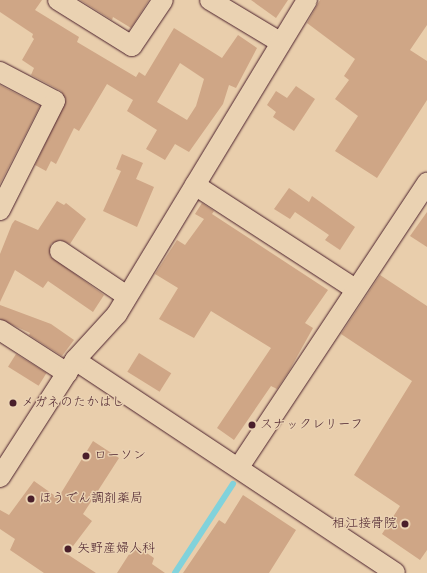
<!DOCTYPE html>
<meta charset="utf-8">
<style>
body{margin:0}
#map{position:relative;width:427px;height:573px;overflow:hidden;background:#e9ceac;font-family:"Indie Flower","Klee One",sans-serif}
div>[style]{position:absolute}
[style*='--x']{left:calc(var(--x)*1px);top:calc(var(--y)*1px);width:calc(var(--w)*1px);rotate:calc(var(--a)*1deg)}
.stream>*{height:5.5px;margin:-2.75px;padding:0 2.75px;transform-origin:2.75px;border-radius:2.75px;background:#81d2db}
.building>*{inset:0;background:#cfa686;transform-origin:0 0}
.roads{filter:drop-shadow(0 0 1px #4a1f2b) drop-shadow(0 0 1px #4a1f2b)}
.minor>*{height:20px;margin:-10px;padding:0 10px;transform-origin:10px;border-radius:10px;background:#ead2b2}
.dots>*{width:11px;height:11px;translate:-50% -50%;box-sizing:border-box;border:2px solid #ead2b2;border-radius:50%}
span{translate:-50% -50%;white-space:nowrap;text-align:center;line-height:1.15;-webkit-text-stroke:3px #ead2b2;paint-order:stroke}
.poi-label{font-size:13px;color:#4a1f2b}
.left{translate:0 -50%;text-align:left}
.right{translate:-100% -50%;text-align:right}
</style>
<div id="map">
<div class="stream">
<i style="--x:175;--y:573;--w:106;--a:-56.9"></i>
</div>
<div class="building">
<i style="clip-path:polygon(evenodd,0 0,42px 0,35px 10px,79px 37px,77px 42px,136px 77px,139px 72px,145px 76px,174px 28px,222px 58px,238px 35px,257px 48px,236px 88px,229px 85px,223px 104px,189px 152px,175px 144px,165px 160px,146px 149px,157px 130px,127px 111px,133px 100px,107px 84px,79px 131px,74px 128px,56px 164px,51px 161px,46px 171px,35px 165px,66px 100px,61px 91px,31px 75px,34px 68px,22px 60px,34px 39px,32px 37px,33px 34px,0 12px,0 0,180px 63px,204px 79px,196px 106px,187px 120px,157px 102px,180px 63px)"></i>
<i style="clip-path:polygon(80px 0,149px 0,131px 28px,113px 17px,112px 20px)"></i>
<i style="clip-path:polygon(251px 0,288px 0,276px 18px)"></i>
<i style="clip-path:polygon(320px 0,427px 0,427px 25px,410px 50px,427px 61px,427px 100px,377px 178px,335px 151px,358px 116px,335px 99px,349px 80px,344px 76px,355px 59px,307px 23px)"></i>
<i style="clip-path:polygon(0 85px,40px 106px,0 184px)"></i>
<i style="clip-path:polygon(296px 86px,315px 99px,294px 131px,273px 117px,276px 112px,267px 105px,276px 91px,287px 98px)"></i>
<i style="clip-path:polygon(122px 154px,143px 163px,136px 179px,154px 187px,137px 227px,103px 211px,121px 171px,116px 169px)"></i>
<i style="clip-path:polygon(289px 188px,309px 202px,312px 196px,355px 227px,340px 250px,325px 240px,329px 235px,295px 212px,290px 219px,274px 209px)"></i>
<i style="clip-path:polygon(57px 201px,64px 205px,66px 203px,86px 219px,70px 244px,60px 240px,51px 244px,50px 256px,104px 295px,93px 312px,48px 281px,43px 288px,15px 270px,0 302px,0 254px,12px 224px,15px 220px,38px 230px)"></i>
<i style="clip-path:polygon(202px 203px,214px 211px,212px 214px,328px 290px,305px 323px,313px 328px,289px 371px,277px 389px,271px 386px,234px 440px,217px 428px,271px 348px,211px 311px,194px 338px,159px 319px,178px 288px,155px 274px,177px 240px,185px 245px,204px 219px,195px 214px)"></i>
<i style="clip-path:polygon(427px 212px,427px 247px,410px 236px)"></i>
<i style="clip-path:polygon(380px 275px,427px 306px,427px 550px,420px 560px,382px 534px,400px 506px,354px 475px,412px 381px,341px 334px)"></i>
<i style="clip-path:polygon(0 305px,51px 324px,74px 340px,62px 356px,29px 335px,30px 333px,0 319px)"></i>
<i style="left:139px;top:353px;width:38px;height:22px;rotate:32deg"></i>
<i style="left:16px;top:354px;width:36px;height:15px;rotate:32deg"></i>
<i style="clip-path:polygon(93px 441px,119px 458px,83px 514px,92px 521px,67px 554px,96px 573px,44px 573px,10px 550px,15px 539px,0 529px,0 510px,9px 515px,34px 481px,58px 498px)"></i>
<i style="clip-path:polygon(243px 495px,296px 530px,269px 573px,183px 573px,219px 520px,225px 524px)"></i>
<i style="clip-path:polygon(135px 545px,154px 558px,152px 564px,165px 573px,117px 573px)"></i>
</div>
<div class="roads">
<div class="minor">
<i style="--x:58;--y:0;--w:87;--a:31.9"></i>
<i style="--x:132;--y:46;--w:55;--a:-56"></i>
<i style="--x:210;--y:0;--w:82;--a:31"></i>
<i style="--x:0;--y:72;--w:62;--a:27.8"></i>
<i style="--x:55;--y:101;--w:122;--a:116.8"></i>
<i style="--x:195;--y:185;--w:184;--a:33"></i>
<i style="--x:60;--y:251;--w:81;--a:33.9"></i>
<i style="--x:0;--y:330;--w:80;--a:32.7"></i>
<i style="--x:75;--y:360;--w:384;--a:33.6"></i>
<i style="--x:239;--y:467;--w:341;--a:-56.5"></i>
<i style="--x:0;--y:477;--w:139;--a:-57.3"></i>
<i style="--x:75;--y:360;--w:62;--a:-47.6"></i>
<i style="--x:117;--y:314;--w:367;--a:-58.8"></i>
</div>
</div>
<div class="dots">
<i style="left:13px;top:403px;background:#4a1f2b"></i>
<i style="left:252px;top:425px;background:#4a1f2b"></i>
<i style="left:86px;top:456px;background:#4a1f2b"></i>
<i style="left:31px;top:499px;background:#4a1f2b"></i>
<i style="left:405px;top:524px;background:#4a1f2b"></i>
<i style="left:68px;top:549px;background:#4a1f2b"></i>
</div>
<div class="poi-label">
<span class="left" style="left:21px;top:403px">メガネのたかはし</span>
<span class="left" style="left:260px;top:425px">スナックレリーフ</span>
<span class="left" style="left:94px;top:456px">ローソン</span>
<span class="left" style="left:39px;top:499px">ほうでん調剤薬局</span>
<span class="right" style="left:397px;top:524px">相江接骨院</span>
<span class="left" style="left:77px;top:549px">矢野産婦人科</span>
</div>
</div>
